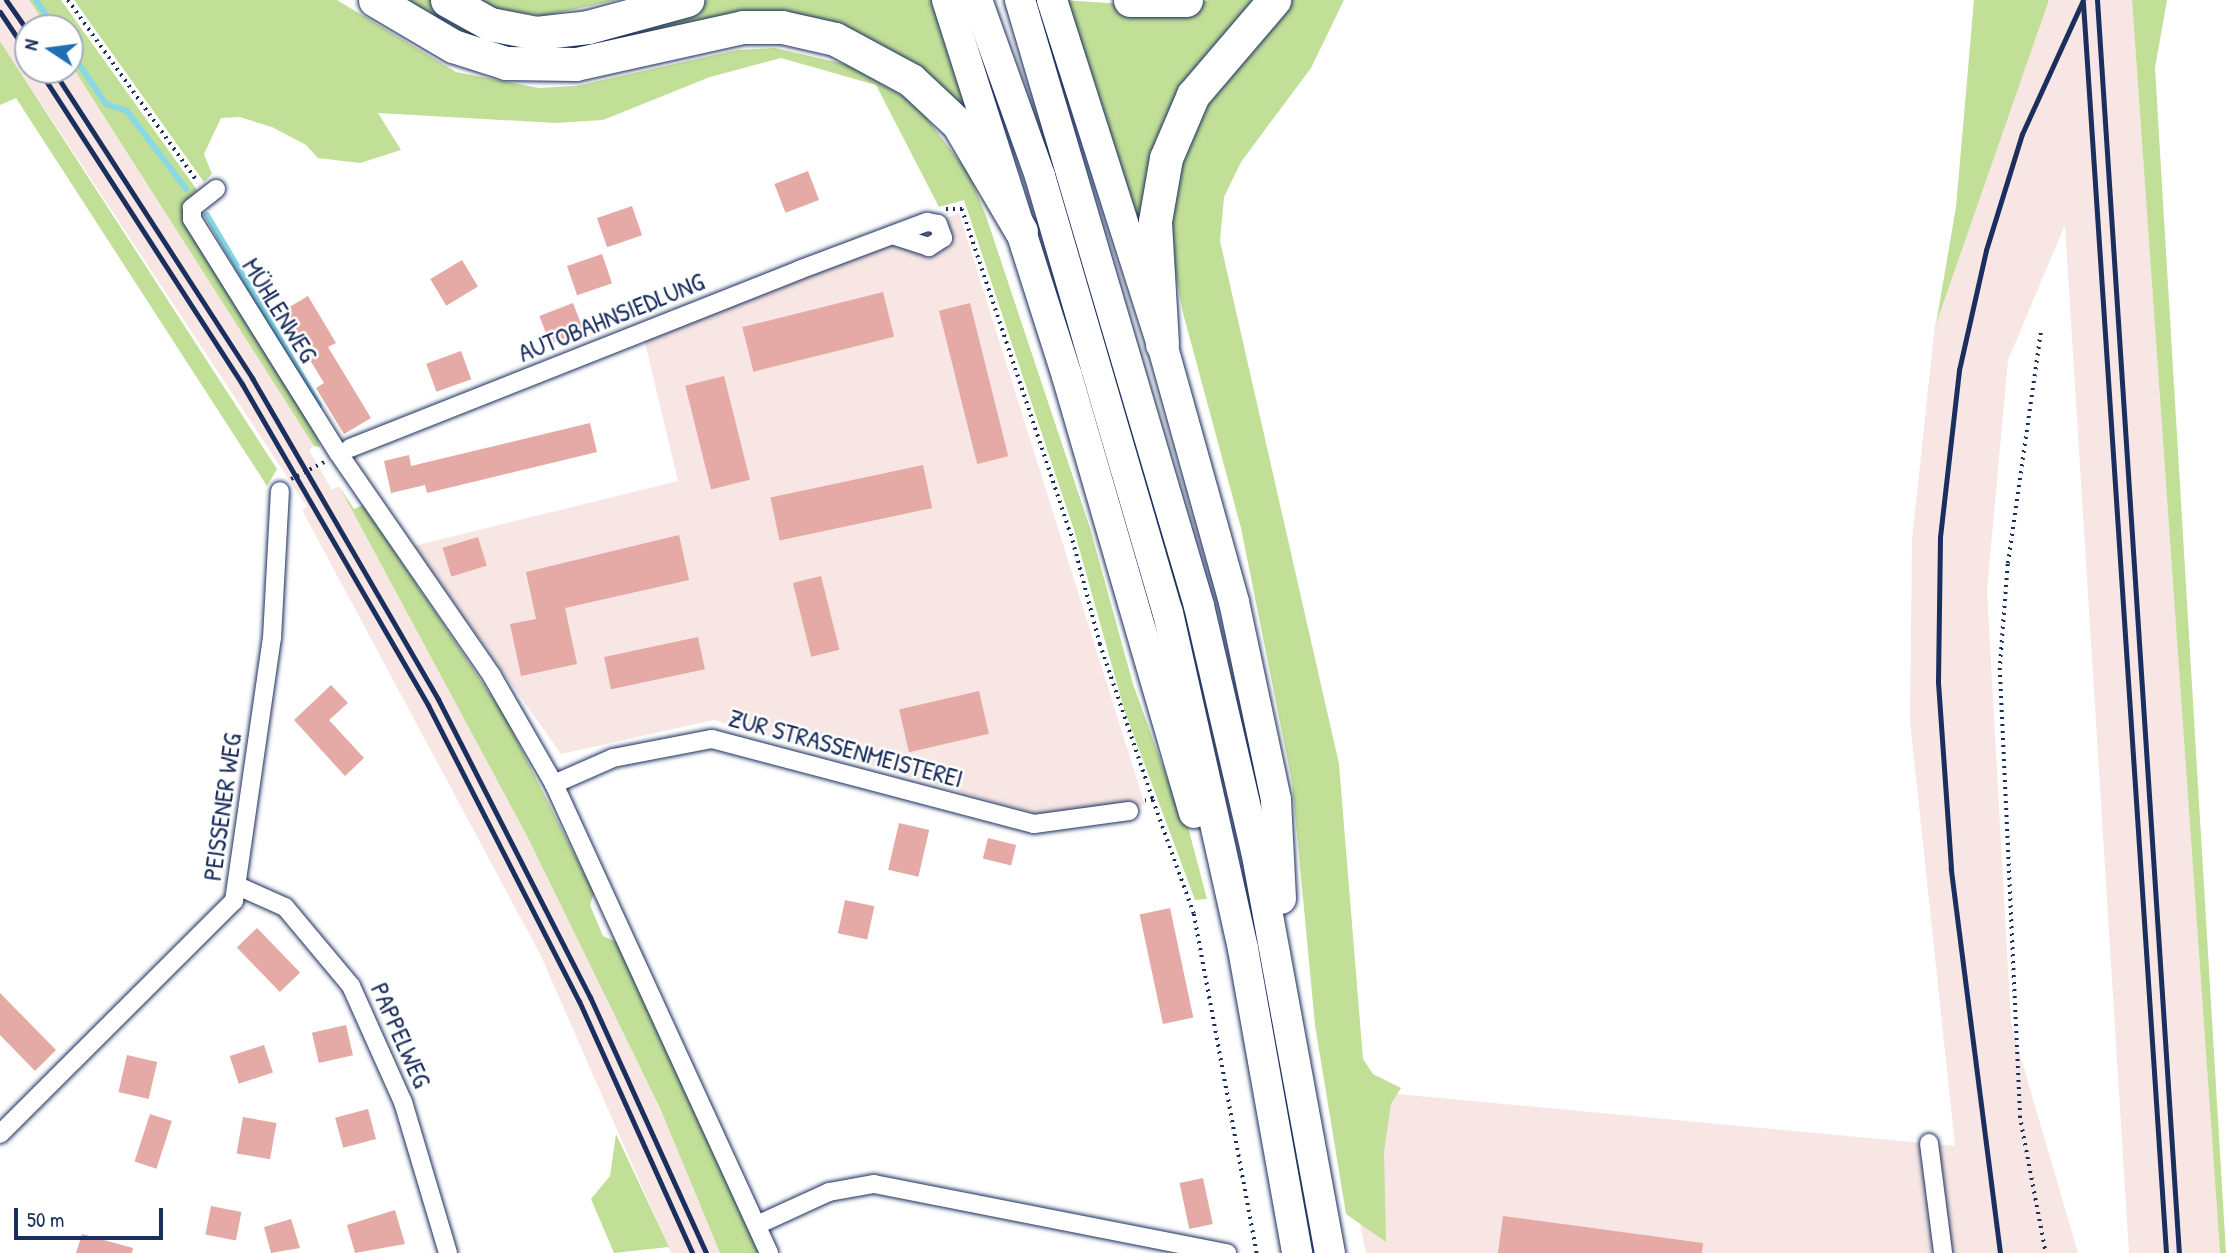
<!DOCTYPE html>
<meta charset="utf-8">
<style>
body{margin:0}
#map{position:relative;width:2226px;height:1253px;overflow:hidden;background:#fff;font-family:"Patrick Hand",sans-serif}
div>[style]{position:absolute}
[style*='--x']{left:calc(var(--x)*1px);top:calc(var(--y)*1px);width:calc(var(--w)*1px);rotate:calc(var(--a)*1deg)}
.built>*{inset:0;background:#f7e6e4}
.green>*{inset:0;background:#c2df97}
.stream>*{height:6px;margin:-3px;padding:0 3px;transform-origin:3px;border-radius:3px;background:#89d8e4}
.building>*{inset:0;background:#e5aaa5;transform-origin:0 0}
.path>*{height:3.5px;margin-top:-1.75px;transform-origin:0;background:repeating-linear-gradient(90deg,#1b2f5e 0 2px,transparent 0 7px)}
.roads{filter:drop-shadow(0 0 2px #1b2f5e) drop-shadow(0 0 2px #1b2f5e)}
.minor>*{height:18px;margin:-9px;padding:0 9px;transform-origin:9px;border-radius:9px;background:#fff}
.trunk>*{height:30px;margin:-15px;padding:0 15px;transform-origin:15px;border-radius:15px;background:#fff}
.motorway>*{height:33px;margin:-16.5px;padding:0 16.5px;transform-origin:16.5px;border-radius:16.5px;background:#fff}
.rail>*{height:5px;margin:-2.5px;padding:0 2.5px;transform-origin:2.5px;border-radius:2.5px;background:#1b2f5e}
span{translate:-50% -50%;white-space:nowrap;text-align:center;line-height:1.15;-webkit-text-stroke:5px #fff;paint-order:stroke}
.street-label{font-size:26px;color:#1b2f5e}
.north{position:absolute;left:14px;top:14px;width:70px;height:70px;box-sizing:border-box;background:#fff;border:2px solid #a4acbf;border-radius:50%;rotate:283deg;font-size:19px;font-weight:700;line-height:28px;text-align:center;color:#1b2f5e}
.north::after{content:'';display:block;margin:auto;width:24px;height:32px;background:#1f6fb2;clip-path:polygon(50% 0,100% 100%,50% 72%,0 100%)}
.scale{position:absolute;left:14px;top:1208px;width:149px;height:32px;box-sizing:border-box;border:4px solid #1b2f5e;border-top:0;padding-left:9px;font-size:21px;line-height:24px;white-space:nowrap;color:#1b2f5e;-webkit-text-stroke:5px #fff;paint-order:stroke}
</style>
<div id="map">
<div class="built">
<i style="clip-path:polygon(0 0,29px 0,48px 28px,28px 28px,28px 70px,70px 70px,70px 63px,314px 446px,309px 450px,332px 490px,339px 486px,527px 836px,660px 1108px,720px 1253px,671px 1253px,541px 956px,302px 510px,307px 507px,0 41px)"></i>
<i style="clip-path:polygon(2049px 0,2132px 0,2220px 1253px,2129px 1253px,2065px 225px,2008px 360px,1987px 590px,2011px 1024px,2078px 1253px,1366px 1253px,1333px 1088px,1955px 1146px,1910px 721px,1912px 540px,1935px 324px)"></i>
<i style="clip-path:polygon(959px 213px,1145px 805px,1051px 818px,714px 720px,561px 754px,414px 546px,678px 481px,644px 338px)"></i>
</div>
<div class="green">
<i style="clip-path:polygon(29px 0,61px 0,197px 190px,182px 206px,312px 422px,320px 447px,314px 446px,70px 63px,70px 28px,48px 28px)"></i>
<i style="clip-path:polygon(74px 0,337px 0,456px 72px,539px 88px,576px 86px,737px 50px,775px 48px,849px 65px,916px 104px,969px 174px,986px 216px,1090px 528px,1133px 684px,1177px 806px,1183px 808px,1207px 899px,1195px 900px,1124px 709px,1074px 530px,964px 200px,939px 207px,876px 85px,781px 58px,710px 77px,603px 120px,555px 123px,378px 113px,401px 150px,360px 163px,318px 158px,306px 145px,272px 127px,240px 117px,221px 118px,204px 154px,212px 174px,204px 182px)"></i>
<i style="clip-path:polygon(393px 0,434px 0,579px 35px,708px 0,933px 0,970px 115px,915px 64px,849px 28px,586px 51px,488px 46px)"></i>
<i style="clip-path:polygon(478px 0,617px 0,543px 16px,490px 8px)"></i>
<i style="clip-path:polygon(1063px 0,1184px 8px,1209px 0,1257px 0,1139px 233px)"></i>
<i style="clip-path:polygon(1286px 0,1344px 0,1311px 68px,1241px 162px,1224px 197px,1220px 241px,1339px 764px,1363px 1059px,1373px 1074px,1401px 1088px,1391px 1104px,1384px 1152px,1386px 1242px,1346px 1214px,1315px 1025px,1292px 782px,1241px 528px,1183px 313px,1169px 239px,1174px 179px,1193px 126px,1226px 72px)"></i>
<i style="clip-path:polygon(1974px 0,2049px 0,1936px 324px,1956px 207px)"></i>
<i style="clip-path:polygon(2132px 0,2167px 0,2155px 68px,2226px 1253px,2220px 1253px)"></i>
<i style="clip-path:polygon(0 41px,277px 469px,267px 486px,16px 98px,0 105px)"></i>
<i style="clip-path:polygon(339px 486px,354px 509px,363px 505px,504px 715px,594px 893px,590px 905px,603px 936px,617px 942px,759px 1253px,720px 1253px,660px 1108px,527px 836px)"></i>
<i style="clip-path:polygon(616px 1134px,669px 1247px,614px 1253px,591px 1199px,610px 1176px)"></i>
</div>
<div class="stream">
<i style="--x:36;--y:0;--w:34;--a:56"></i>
<i style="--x:70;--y:51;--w:64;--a:55.8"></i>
<i style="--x:106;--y:104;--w:22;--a:18"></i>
<i style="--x:127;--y:111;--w:98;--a:52.9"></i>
<i style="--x:207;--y:215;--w:221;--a:59.5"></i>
</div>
<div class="building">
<i style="left:808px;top:171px;width:31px;height:36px;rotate:69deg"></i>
<i style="left:632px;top:206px;width:31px;height:37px;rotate:71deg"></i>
<i style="left:602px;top:254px;width:31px;height:37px;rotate:71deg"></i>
<i style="left:462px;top:260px;width:31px;height:37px;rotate:59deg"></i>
<i style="left:883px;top:292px;width:46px;height:145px;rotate:76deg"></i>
<i style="clip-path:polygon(308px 296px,336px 343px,328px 347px,371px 418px,344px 434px,316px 388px,324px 383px,281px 312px)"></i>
<i style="left:573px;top:303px;width:30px;height:36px;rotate:69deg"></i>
<i style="left:970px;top:303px;width:158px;height:32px;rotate:76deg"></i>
<i style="left:461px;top:351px;width:30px;height:37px;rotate:70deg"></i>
<i style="left:724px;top:376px;width:107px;height:40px;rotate:76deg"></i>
<i style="clip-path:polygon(590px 423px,597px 452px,427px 493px,425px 485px,391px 493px,384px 461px,409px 455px,411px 466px)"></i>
<i style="left:923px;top:465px;width:44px;height:156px;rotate:78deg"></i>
<i style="clip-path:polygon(679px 535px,689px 580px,565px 608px,577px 664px,521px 676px,510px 624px,536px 619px,526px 572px)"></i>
<i style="left:478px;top:537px;width:30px;height:37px;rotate:73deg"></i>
<i style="left:821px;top:576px;width:76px;height:29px;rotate:76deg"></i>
<i style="left:698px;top:637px;width:33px;height:96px;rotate:78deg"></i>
<i style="clip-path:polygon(331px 685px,348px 703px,329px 720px,364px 758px,345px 776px,294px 720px)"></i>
<i style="left:979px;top:691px;width:44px;height:82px;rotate:77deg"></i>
<i style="left:899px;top:823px;width:31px;height:48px;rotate:13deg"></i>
<i style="left:988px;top:838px;width:29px;height:21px;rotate:14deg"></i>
<i style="left:845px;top:900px;width:30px;height:34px;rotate:12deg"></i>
<i style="left:1170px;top:908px;width:112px;height:31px;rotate:78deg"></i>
<i style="left:257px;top:928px;width:62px;height:28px;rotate:46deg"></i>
<i style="clip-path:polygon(0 993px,56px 1050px,35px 1071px,0 1035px)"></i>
<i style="left:346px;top:1025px;width:31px;height:35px;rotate:77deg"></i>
<i style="left:264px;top:1045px;width:29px;height:36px;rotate:72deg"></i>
<i style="left:127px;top:1055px;width:31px;height:38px;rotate:13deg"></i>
<i style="left:368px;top:1109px;width:31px;height:34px;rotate:75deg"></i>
<i style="left:150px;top:1114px;width:23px;height:50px;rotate:18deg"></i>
<i style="left:243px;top:1117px;width:34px;height:37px;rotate:10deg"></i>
<i style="left:1203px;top:1178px;width:47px;height:24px;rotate:78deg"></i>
<i style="left:211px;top:1206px;width:31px;height:29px;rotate:11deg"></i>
<i style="clip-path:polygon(395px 1210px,405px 1244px,355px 1253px,347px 1225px)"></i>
<i style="clip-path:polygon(1503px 1216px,1703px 1243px,1702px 1253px,1498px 1253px)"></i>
<i style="clip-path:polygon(291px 1219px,300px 1248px,271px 1253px,264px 1227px)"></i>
<i style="clip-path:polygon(82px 1234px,133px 1248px,132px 1253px,76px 1253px)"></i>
</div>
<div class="path">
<i style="--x:68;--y:0;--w:224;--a:54.5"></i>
<i style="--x:946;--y:209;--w:16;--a:0"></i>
<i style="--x:962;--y:209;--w:343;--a:71.5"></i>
<i style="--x:1071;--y:534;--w:114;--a:75.2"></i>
<i style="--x:1100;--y:644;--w:165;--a:71.2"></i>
<i style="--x:1153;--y:800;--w:8;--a:173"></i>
<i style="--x:2041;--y:333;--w:233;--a:98.1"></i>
<i style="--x:2008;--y:564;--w:104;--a:94.4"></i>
<i style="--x:2000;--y:668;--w:448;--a:87.4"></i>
<i style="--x:2020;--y:1116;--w:139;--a:79.3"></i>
<i style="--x:291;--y:479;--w:38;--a:-27"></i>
<i style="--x:1153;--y:800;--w:121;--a:70.2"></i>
<i style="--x:1194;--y:914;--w:345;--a:79.5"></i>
</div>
<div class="roads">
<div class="minor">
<i style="--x:216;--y:189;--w:31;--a:142"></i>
<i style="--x:192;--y:208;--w:11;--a:90"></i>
<i style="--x:192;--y:219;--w:277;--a:58"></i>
<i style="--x:339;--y:454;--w:270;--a:55.4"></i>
<i style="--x:492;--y:676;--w:125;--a:60.1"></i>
<i style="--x:554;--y:784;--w:516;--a:65.37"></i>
<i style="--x:350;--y:448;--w:483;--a:-21.6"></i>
<i style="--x:799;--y:270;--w:137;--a:-20.6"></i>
<i style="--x:927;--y:222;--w:11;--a:10"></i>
<i style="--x:938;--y:224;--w:15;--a:70"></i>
<i style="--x:943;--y:238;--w:17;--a:147"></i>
<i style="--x:929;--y:247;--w:39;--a:-162"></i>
<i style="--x:554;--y:784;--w:64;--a:-23.8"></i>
<i style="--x:613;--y:758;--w:101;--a:-10.9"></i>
<i style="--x:712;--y:739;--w:333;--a:14.8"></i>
<i style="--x:1034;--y:824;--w:96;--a:-7.8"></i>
<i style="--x:240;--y:887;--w:49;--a:24"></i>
<i style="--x:285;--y:907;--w:103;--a:50.1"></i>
<i style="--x:351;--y:986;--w:127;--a:65.9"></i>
<i style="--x:403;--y:1102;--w:158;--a:73.4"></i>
<i style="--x:0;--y:1134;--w:330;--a:-44.9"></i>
<i style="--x:234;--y:901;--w:266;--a:-81.8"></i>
<i style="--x:272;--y:638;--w:147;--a:-86.9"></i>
<i style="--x:1929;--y:1143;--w:111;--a:82.7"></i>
<i style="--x:757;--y:1225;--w:79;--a:-24.6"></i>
<i style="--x:829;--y:1192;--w:46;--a:-10.1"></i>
<i style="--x:874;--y:1184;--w:360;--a:11.1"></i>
</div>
<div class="trunk">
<i style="--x:947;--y:0;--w:395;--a:72.3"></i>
<i style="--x:1067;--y:376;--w:455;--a:73.8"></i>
<i style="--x:977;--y:0;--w:187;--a:70.3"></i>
<i style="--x:1040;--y:176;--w:455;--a:73.7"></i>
<i style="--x:1168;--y:613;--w:344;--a:77.4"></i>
<i style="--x:1243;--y:949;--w:309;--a:79.9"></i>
<i style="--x:1020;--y:0;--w:632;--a:73.54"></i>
<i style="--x:1199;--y:606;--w:251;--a:76.9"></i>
<i style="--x:1256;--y:850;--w:410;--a:79.6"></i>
<i style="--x:1052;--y:0;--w:361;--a:72.3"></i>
<i style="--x:1162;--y:344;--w:268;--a:74.4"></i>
<i style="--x:1234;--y:602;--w:202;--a:78"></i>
<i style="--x:1276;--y:800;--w:99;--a:87.1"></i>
</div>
<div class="motorway">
<i style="--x:375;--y:0;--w:91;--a:30.5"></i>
<i style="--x:453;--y:46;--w:56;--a:17.8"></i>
<i style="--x:506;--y:63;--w:70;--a:0.8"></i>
<i style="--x:576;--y:64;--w:171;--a:-12.5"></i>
<i style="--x:743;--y:27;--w:39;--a:0"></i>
<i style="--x:782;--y:27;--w:54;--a:12.8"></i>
<i style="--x:835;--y:39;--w:86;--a:28.3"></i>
<i style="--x:911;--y:80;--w:64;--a:43.1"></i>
<i style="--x:958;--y:124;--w:124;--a:59.5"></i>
<i style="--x:447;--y:0;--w:49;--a:29.2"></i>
<i style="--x:490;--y:24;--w:47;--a:11.1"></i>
<i style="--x:536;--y:33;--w:52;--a:-6.6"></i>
<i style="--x:588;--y:27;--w:103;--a:-15.3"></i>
<i style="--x:1130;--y:0;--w:56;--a:0"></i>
<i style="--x:1162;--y:344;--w:123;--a:-93.3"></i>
<i style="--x:1155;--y:221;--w:64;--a:-80.1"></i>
<i style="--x:1166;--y:158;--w:69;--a:-66.8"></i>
<i style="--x:1193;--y:95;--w:125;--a:-49.5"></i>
</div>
</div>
<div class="rail">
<i style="--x:6;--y:0;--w:39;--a:55"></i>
<i style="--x:2097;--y:0;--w:1256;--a:86.26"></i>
<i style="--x:2083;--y:3;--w:1253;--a:86.2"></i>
<i style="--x:0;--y:12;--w:50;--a:56.3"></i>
<i style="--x:39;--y:70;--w:374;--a:57.1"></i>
<i style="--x:242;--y:384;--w:371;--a:59.9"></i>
<i style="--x:428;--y:705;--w:332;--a:63"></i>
<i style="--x:579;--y:1001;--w:276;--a:65.8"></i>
<i style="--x:53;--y:70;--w:367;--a:57.1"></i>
<i style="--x:252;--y:378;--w:371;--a:59.9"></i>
<i style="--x:438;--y:699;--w:335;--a:63"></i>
<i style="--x:590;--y:997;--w:281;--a:65.6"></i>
<i style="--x:2000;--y:1253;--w:388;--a:-97.3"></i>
<i style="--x:1951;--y:868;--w:187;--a:-94"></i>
<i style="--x:1938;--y:681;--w:144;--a:-89.2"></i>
<i style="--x:1940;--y:537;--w:168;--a:-83.5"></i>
<i style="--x:1959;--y:370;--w:123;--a:-77.3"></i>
<i style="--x:1986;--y:250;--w:121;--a:-72.8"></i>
<i style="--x:2022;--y:134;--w:147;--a:-65.5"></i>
</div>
<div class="street-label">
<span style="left:280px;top:310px;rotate:58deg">MÜHLENWEG</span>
<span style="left:611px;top:317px;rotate:-22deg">AUTOBAHNSIEDLUNG</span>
<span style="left:846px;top:748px;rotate:15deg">ZUR STRASSENMEISTEREI</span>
<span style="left:222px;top:807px;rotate:-82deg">PEISSENER WEG</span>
<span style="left:401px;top:1035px;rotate:66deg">PAPPELWEG</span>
</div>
<div class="north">N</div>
<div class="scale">50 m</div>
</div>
